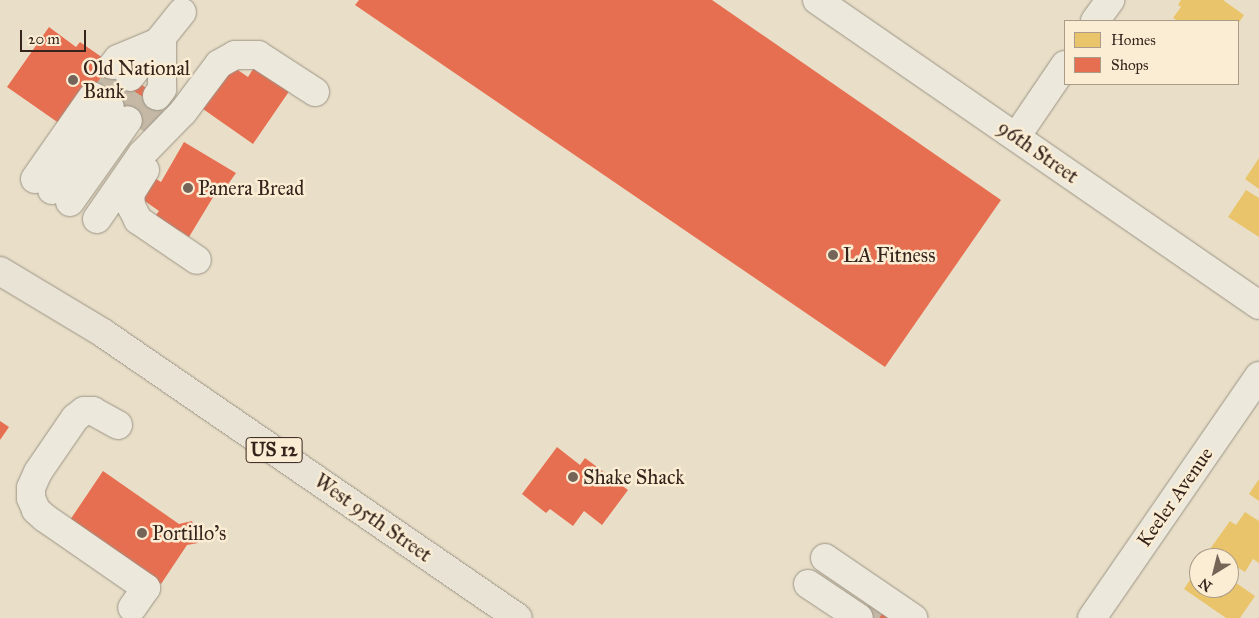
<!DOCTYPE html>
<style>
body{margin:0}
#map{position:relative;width:1259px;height:618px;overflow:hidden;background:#e9dfc8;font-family:"IM FELL Great Primer",serif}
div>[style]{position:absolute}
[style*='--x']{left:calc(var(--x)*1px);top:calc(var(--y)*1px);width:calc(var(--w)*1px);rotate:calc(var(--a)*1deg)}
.homes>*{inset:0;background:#e9c46a}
.shops>*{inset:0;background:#e76f51}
.minor-tunnel>*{height:28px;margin-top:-14px;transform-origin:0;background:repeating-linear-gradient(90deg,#c5b9a6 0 28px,transparent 0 42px)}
.roads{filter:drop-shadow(0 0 1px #9b9385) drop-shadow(0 0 1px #9b9385)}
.minor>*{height:28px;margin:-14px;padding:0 14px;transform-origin:14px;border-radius:14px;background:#ece8dc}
.major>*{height:28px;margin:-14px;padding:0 14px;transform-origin:14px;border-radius:14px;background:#e9e3d6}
.dots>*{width:14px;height:14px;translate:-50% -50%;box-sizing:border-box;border:2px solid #faedd3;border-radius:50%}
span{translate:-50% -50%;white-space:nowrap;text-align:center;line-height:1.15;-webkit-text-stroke:5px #faedd3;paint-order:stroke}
.shield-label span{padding:1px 4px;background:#faedd3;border:1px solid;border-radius:4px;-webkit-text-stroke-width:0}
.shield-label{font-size:19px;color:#35231c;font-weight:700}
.poi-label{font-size:20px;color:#35231c}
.left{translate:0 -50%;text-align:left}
.street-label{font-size:20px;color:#35231c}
.legend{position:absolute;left:1064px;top:20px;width:175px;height:65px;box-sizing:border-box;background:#faedd3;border:1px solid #ab9c8a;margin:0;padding:6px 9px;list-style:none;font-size:15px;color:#35231c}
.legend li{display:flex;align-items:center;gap:10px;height:25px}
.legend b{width:25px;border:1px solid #ab9c8a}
.north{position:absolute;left:1189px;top:548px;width:50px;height:50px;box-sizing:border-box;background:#faedd3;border:1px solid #ab9c8a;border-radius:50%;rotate:216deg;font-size:14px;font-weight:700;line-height:20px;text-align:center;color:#35231c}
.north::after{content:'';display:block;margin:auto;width:18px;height:22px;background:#746558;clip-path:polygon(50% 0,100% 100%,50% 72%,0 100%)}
.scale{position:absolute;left:20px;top:30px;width:66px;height:22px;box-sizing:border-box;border:2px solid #35231c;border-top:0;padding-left:6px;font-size:15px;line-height:18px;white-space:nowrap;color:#35231c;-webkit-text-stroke:4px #faedd3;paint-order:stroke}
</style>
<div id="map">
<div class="homes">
<i style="clip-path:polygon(1181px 0,1223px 0,1244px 15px,1238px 24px,1178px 21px,1173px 18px,1181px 7px,1178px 5px)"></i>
<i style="clip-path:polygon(1259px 158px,1259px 189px,1245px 179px)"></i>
<i style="clip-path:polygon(1246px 190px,1259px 198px,1259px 237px,1228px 217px)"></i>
<i style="clip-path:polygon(1259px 479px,1259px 501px,1249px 494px)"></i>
<i style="clip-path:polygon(1245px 512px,1259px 521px,1259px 563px,1253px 559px,1245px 572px,1229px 562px,1229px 558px,1210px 549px,1230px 521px,1236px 525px)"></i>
<i style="clip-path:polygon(1199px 566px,1199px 588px,1229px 588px,1229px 578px,1255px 596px,1240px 618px,1226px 618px,1184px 589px)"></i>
</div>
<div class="shops">
<i style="clip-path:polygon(359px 0,712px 0,1001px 200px,885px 367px,355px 5px)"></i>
<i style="clip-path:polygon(49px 27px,76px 47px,80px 42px,165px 101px,144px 131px,87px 92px,63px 126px,7px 87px)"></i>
<i style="clip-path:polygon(232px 66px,248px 77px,255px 66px,290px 90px,253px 144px,203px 109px)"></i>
<i style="clip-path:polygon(184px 142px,236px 173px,219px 197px,215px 194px,189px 237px,180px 231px,177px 236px,153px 219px,159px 211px,142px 199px,156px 179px,161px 182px)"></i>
<i style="clip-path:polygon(0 421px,9px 427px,0 440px)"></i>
<i style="clip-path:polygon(557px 447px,580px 465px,585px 458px,628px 490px,602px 525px,584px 511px,573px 526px,550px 509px,546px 513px,522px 494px)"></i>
<i style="clip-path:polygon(103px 471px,179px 524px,192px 521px,198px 543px,187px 545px,161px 584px,70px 520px)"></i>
<i style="clip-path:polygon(872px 601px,897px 618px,860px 618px)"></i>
</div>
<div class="minor-tunnel">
<i style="--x:101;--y:102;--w:37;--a:-56"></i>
<i style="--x:118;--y:114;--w:37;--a:-56"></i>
<i style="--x:136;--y:126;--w:37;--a:-55"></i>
<i style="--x:866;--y:609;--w:16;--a:35"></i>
</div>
<div class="roads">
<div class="minor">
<i style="--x:817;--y:0;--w:537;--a:34.61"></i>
<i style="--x:1095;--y:21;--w:26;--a:-54"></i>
<i style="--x:113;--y:65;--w:8;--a:-50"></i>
<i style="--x:118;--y:59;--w:41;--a:-22.8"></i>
<i style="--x:130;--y:77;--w:83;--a:-51.3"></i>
<i style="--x:157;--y:96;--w:9;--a:-54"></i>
<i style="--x:162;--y:89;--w:48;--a:-90"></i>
<i style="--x:1016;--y:137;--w:87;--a:-55.8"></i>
<i style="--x:145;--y:170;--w:28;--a:122"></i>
<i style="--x:130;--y:194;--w:12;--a:85"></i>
<i style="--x:131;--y:206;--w:16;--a:63"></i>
<i style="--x:138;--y:220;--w:71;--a:34.1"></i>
<i style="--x:35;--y:179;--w:101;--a:-55.1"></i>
<i style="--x:52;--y:190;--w:101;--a:-55.1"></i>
<i style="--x:70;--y:202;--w:100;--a:-54.7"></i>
<i style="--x:97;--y:219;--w:79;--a:-55.3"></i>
<i style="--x:142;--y:154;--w:59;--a:-45.7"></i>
<i style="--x:183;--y:112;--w:60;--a:-53.1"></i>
<i style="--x:219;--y:64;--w:18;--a:-29"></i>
<i style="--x:235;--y:55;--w:23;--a:0"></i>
<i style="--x:258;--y:55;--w:68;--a:33"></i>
<i style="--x:118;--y:425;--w:29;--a:-151"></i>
<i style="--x:93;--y:411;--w:9;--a:180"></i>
<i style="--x:84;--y:411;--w:11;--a:142"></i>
<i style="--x:75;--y:418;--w:65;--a:124.4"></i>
<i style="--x:38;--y:472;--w:17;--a:114"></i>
<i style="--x:31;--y:488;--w:10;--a:90"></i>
<i style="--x:31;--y:498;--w:13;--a:67"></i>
<i style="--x:36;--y:510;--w:12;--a:42"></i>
<i style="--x:45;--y:518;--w:123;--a:34.7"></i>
<i style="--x:146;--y:588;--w:24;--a:125"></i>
<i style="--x:825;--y:558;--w:107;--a:34.3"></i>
<i style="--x:808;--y:584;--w:61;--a:33.7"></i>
<i style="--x:1092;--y:618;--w:294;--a:-55.4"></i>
</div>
<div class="major">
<i style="--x:0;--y:271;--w:120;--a:31"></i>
<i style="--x:103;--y:333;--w:503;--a:34.48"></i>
</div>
</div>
<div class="dots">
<i style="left:73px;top:80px;background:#746558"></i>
<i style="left:188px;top:188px;background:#746558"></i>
<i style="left:833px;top:255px;background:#746558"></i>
<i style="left:573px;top:477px;background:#746558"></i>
<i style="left:142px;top:533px;background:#746558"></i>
</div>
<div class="shield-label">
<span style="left:274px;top:450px">US 12</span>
</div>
<div class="poi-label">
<span class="left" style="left:83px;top:80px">Old National<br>Bank</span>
<span class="left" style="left:198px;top:188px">Panera Bread</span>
<span class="left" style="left:843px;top:255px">LA Fitness</span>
<span class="left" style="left:583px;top:477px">Shake Shack</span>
<span class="left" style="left:152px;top:533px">Portillo's</span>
</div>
<div class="street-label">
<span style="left:1038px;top:152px;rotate:35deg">96th Street</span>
<span style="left:1175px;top:497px;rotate:-55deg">Keeler Avenue</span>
<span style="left:373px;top:518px;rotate:35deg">West 95th Street</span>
</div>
<ul class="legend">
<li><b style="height:14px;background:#e9c46a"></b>Homes</li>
<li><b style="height:14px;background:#e76f51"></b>Shops</li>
</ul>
<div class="north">N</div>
<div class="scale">20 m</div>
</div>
